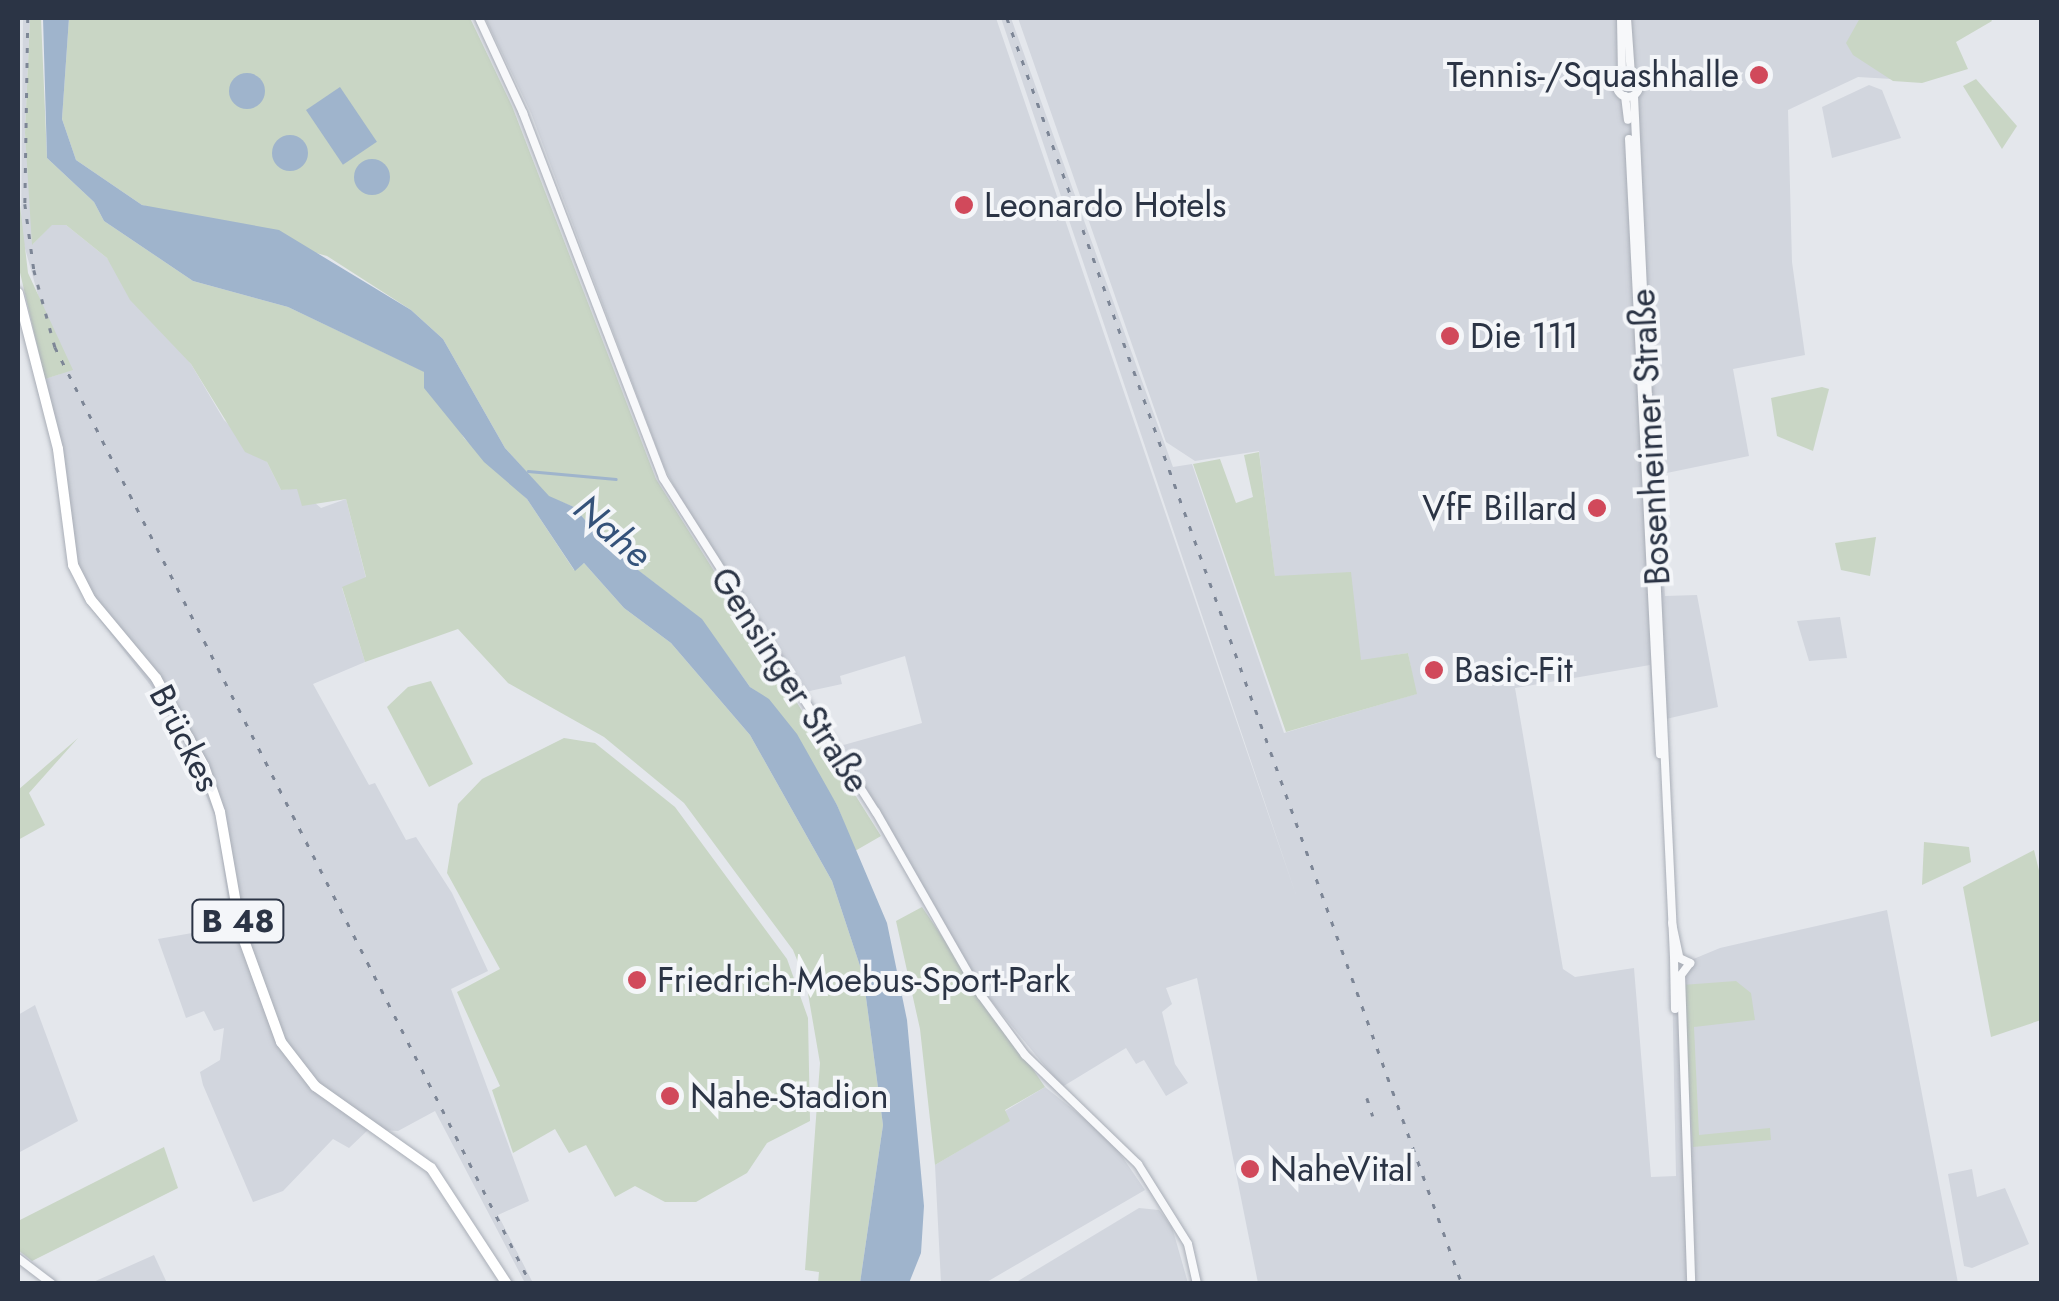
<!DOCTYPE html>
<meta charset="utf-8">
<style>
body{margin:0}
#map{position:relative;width:2059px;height:1301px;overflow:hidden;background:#e4e7ec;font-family:Jost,sans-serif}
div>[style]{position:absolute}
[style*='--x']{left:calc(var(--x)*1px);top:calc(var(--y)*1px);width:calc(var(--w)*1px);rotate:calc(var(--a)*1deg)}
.built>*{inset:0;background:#d2d6de}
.green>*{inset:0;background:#c9d6c5}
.water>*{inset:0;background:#9fb4cc;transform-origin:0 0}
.round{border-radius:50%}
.stream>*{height:2.5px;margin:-1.25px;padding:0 1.25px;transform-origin:1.25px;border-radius:1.25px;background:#9fb4cc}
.roads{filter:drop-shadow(0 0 2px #a9aeb7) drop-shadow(0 0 2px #a9aeb7)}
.minor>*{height:8px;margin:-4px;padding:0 4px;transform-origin:4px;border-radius:4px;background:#f7f8fa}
.minor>.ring{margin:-4px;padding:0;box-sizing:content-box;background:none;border:8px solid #f7f8fa;border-radius:50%}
.major>*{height:10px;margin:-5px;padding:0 5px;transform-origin:5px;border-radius:5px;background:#fff}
.rail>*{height:2.5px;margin-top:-1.25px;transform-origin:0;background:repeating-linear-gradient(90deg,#7d8696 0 5px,transparent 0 15px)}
.dots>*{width:28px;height:28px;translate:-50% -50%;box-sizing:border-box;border:5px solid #f4f6f9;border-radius:50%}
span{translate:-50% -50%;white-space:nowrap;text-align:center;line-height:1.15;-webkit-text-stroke:8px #f4f6f9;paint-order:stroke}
.shield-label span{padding:2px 8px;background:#f4f6f9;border:2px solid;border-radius:8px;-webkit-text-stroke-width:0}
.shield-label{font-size:32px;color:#2b3445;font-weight:700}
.poi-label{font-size:35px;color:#2b3445}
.right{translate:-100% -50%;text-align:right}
.left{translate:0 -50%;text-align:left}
.street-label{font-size:35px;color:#2b3445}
.water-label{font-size:38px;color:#34527a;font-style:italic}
.frame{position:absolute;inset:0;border:20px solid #2b3445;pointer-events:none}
</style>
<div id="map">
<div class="built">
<i style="clip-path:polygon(23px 18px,30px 18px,25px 133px,33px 244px,52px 224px,66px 225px,107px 258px,191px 364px,224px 420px,267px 462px,281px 490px,297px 488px,321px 508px,346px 499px,366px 578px,342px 588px,365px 662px,313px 684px,369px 785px,375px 783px,406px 840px,416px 837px,452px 893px,488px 971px,451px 989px,529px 1201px,498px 1215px,533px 1283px,525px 1283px,435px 1111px,398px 1131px,369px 1129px,349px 1148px,333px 1139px,283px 1191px,253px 1202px,203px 1085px,200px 1072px,220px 1060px,224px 1028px,214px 1031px,204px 1011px,186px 1018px,158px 939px,232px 926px,216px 819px,171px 712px,86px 602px,68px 562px,55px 454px,35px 382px,60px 374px,21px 234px)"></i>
<i style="clip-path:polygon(485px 18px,996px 18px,1297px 898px,1001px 18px,1011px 18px,1173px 467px,1192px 464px,1284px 733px,1416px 694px,1408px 653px,1361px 661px,1275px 577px,1259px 451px,1195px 461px,1166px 442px,1018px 18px,1875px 18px,1909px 80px,1858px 77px,1788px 110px,1792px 262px,1805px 355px,1733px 369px,1749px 456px,1657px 475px,1665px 596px,1697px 595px,1718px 707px,1653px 722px,1650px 665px,1515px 688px,1563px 969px,1575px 977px,1634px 968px,1651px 1177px,1676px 1176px,1672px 981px,1679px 965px,1720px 948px,1887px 910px,1958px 1283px,1258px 1283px,1197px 978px,1166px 988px,1172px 1004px,1162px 1012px,1175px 1064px,1188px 1083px,1166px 1096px,1144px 1060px,1136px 1064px,1126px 1048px,1062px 1087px,983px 991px,840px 746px,922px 723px,905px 656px,840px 676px,842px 684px,805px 692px,692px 521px,663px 465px,531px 113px)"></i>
<i style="clip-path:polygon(1869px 85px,1882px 90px,1901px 138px,1832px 158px,1822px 107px)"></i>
<i style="clip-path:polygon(1840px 617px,1847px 658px,1809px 661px,1797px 621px)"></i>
<i style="clip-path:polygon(35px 1005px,78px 1121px,18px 1153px,18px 1015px)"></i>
<i style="clip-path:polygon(1045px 1087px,1110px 1139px,1145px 1190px,985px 1283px,941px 1283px,935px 1165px,1009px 1121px,1005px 1111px)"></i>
<i style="clip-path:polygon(1972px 1169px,1977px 1197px,2005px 1188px,2029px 1244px,1972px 1268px,1964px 1266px,1948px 1174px)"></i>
<i style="clip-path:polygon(1139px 1208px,1159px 1210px,1172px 1227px,1188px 1283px,1013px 1284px)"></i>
<i style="clip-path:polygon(154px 1255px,167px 1283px,91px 1283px)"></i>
</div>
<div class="green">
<i style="clip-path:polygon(30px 18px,41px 18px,47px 158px,94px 202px,104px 221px,193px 281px,288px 307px,425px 372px,464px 438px,527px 499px,574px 570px,584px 563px,624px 608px,671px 643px,750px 735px,832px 881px,863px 975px,883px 1125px,860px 1283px,818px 1283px,819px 1272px,805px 1270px,820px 1063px,806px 982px,793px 950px,684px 803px,604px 737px,508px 683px,458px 629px,365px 662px,342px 587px,366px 577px,346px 499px,302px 506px,297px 489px,281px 490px,267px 462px,245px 452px,191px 364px,130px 300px,107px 258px,66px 225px,52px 225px,32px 245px,25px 133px)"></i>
<i style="clip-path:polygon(69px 18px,470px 18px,512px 106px,656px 479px,881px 836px,855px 851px,837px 805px,769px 700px,750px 687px,701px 619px,608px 547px,574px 507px,549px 497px,505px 448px,443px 339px,411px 310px,327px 256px,142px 205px,76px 160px,62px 119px)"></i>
<i style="clip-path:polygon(1860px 18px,1990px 18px,1992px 21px,1956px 42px,1968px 69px,1922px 83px,1893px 81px,1853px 55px,1846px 43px)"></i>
<i style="clip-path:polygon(1976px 79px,2017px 126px,2002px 149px,1963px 86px)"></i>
<i style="clip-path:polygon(18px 188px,28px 273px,73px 370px,45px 379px,18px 264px)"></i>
<i style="clip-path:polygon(1822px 387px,1829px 389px,1813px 451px,1777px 436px,1771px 398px)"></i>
<i style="clip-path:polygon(1259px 452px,1275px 576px,1351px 572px,1361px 660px,1408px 653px,1417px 694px,1286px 732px,1193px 464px,1220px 459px,1236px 503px,1253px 497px,1244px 455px)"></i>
<i style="clip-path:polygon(1876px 537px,1870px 576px,1841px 570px,1835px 543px)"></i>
<i style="clip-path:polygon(431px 681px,473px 764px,429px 787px,387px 707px,408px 687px)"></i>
<i style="clip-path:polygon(78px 738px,29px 793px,45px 825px,18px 840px,18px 790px)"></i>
<i style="clip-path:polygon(564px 738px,595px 743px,675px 807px,787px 959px,808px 1018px,810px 1121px,767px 1143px,747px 1173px,696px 1202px,665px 1202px,635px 1186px,615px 1197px,586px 1145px,569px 1153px,555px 1129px,513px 1153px,492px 1090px,500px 1086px,457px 992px,500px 969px,447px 873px,458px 804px,482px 779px)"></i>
<i style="clip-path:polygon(1924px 842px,1969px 847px,1971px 862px,1922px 885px)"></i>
<i style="clip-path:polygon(2034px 850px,2042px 883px,2041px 1020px,1991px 1037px,1963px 887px)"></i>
<i style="clip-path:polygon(922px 907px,1045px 1087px,1005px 1110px,1010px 1121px,935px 1165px,920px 1029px,896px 921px)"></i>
<i style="clip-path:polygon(1736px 981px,1751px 993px,1755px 1020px,1694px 1027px,1699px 1135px,1770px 1128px,1771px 1140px,1693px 1147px,1682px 985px)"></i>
<i style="clip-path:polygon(164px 1147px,178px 1188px,32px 1261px,18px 1250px,18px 1221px)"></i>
</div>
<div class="water">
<i style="clip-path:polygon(43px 18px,69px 18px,62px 119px,76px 160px,142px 205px,279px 230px,411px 310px,443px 339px,505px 448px,549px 496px,574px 507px,608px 547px,702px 619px,750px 687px,769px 699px,797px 734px,837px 805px,887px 923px,907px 1020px,924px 1206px,921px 1253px,909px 1283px,860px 1283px,883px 1125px,863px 975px,832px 881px,750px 735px,671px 643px,624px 608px,584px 563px,575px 571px,527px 499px,484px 462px,424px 388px,424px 372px,288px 307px,193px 281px,104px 221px,94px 202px,47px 158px)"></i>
<i class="round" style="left:229px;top:73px;width:36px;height:36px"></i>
<i style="left:340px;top:87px;width:66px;height:41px;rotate:56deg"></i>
<i class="round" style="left:272px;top:135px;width:36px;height:36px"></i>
<i class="round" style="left:354px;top:159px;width:36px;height:36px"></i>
</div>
<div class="stream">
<i style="--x:528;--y:471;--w:88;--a:5.2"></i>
</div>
<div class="roads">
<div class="minor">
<i style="--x:479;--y:18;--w:105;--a:65.1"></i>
<i style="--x:523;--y:113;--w:391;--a:69"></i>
<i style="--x:663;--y:478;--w:396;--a:57.5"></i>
<i style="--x:876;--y:812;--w:211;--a:60.2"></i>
<i style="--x:981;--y:995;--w:74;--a:53.7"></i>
<i style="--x:1025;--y:1055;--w:157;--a:44"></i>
<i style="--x:1138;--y:1164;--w:94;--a:58"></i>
<i style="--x:1188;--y:1244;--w:41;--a:77.3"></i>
<i style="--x:1621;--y:18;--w:59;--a:89"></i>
<i style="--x:1627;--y:18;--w:57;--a:86"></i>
<i class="ring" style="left:1617px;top:75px;width:14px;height:14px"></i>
<i style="--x:1625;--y:96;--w:24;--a:83"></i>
<i style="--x:1634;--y:96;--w:862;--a:87.34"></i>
<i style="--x:1629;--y:139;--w:616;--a:87.11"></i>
<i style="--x:1672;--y:923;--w:33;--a:78"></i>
<i style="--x:1675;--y:956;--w:17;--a:25"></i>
<i style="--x:1690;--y:963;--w:15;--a:127"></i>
<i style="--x:1674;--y:957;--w:52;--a:88.9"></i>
<i style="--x:1681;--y:975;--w:309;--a:88.1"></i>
<i style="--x:18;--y:1258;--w:43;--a:37.4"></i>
</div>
<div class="major">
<i style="--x:18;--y:293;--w:161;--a:75.6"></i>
<i style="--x:58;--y:449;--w:117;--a:82.6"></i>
<i style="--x:73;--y:565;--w:39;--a:63"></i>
<i style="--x:91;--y:600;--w:102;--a:50.2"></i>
<i style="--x:156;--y:678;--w:100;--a:61.4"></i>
<i style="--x:204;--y:766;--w:49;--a:70.8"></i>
<i style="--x:220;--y:812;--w:122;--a:80.1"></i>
<i style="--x:241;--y:932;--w:117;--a:70"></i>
<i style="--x:281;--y:1042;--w:56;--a:52.3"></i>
<i style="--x:315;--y:1086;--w:142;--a:35.3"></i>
<i style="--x:431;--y:1168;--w:139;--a:56.8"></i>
</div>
</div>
<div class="rail">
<i style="--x:28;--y:18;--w:186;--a:90.9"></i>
<i style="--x:25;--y:204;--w:67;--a:82.2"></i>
<i style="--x:34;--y:270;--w:80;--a:74.7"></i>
<i style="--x:55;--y:347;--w:1051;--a:63.07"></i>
<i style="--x:1007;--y:18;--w:1345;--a:70.23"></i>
<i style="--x:1367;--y:1098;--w:19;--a:72"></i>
</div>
<div class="dots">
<i style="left:1759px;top:75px;background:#d1495b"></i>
<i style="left:964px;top:205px;background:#d1495b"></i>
<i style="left:1450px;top:336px;background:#d1495b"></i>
<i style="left:1597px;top:508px;background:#d1495b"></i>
<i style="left:1434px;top:670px;background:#d1495b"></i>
<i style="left:637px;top:980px;background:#d1495b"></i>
<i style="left:670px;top:1096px;background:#d1495b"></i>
<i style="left:1250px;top:1169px;background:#d1495b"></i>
</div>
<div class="shield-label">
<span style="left:238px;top:921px">B 48</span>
</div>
<div class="poi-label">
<span class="right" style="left:1739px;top:75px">Tennis-/Squashhalle</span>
<span class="left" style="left:984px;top:205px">Leonardo Hotels</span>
<span class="left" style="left:1470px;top:336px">Die 111</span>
<span class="right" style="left:1577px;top:508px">VfF Billard</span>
<span class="left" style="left:1454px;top:670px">Basic-Fit</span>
<span class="left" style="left:657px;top:980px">Friedrich-Moebus-Sport-Park</span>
<span class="left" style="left:690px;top:1096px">Nahe-Stadion</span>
<span class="left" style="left:1270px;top:1169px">NaheVital</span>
</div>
<div class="street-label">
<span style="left:1650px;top:437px;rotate:-93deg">Bosenheimer Straße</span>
<span style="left:790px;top:680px;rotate:57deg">Gensinger Straße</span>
<span style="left:185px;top:738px;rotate:63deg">Brückes</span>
</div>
<div class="water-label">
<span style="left:613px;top:531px;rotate:41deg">Nahe</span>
</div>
<div class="frame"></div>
</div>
